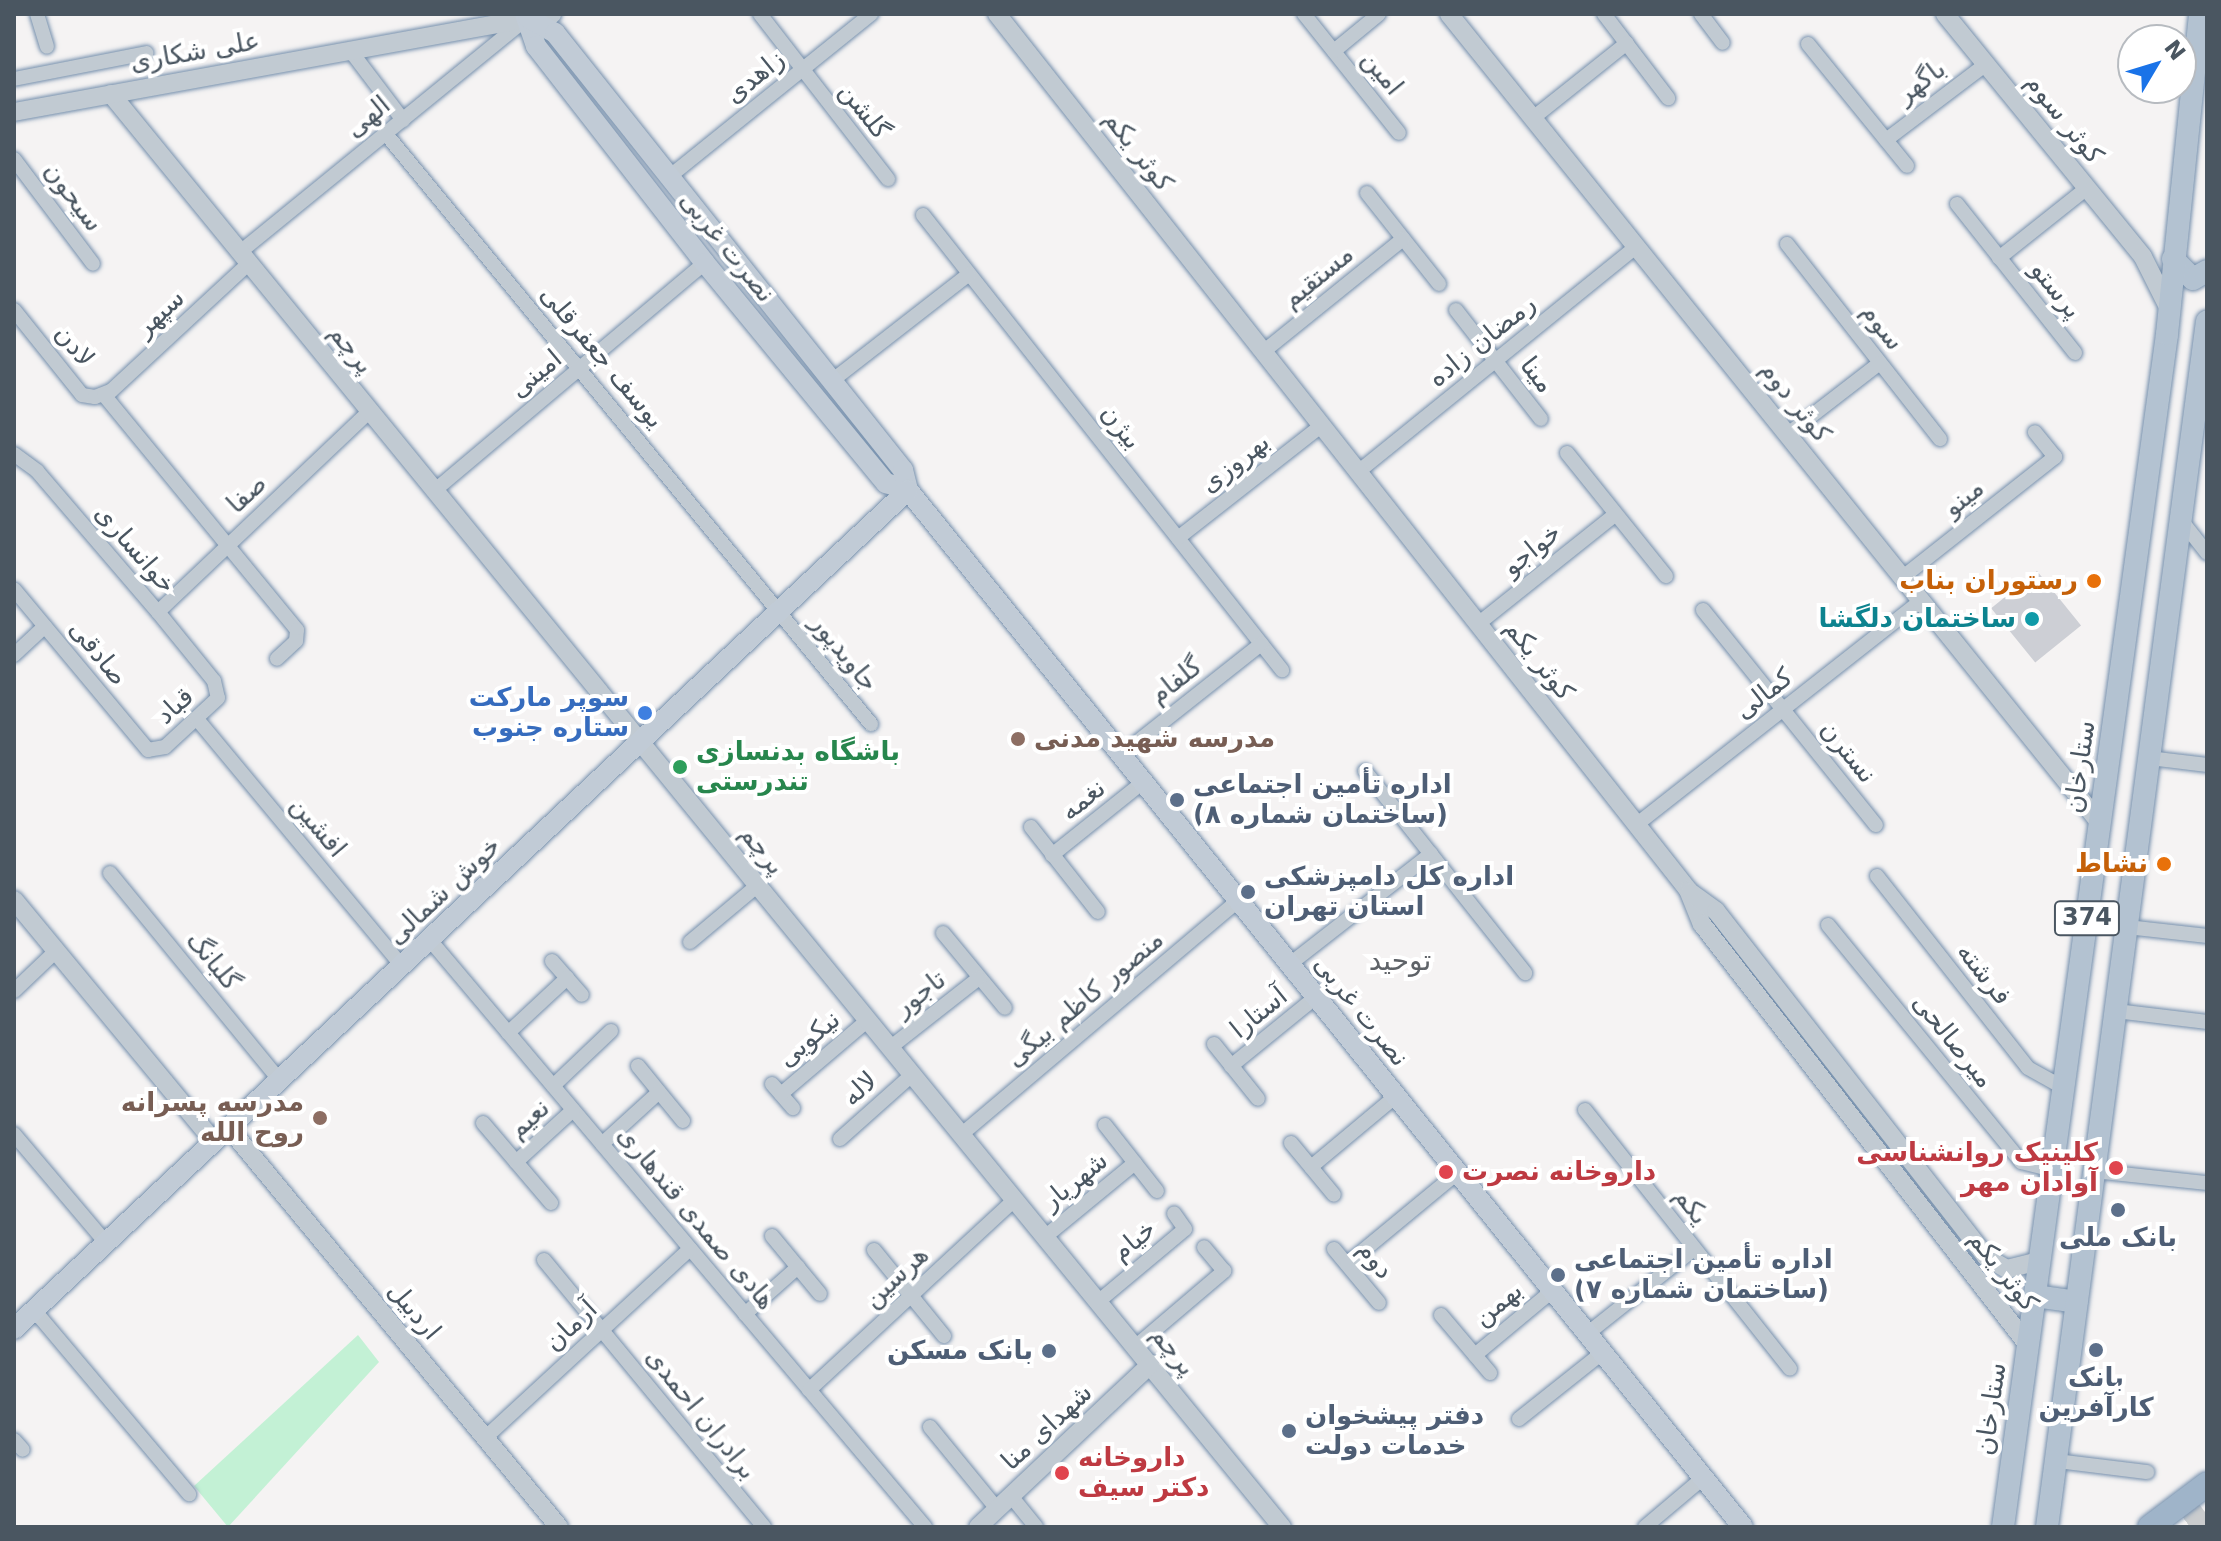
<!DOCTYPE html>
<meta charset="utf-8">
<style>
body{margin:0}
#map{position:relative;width:2221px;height:1541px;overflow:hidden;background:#f5f3f3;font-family:"DejaVu Sans",Cairo,sans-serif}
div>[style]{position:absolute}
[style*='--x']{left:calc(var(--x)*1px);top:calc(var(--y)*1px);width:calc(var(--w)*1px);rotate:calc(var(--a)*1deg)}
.green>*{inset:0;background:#c3f1d5}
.building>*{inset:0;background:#cdcfd5;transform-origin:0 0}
.trunk-tunnel>*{height:24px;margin-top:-12px;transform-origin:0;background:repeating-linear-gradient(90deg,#caccce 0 24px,transparent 0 36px)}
.roads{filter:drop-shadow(0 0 2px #7690ad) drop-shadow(0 0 2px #7690ad)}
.minor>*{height:14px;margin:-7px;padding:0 7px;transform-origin:7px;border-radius:7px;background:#c1cad2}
.tertiary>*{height:18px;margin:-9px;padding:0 9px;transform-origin:9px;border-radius:9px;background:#c1cad2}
.secondary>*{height:20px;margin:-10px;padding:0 10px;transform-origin:10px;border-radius:10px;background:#c1cbd6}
.primary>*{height:22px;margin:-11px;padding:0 11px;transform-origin:11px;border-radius:11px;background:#b3c2d1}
.trunk>*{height:24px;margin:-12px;padding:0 12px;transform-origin:12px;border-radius:12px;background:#9fb4c9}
.dots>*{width:22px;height:22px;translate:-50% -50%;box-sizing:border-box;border:4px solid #fff;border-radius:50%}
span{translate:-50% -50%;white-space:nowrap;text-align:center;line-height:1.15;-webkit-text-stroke:8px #fff;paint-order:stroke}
.shield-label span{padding:2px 6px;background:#fff;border:2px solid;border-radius:6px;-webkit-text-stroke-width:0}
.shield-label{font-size:24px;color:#4a5661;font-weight:700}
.street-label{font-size:26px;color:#4a5661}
.food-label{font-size:26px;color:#c56008;font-weight:700}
.right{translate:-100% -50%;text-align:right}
.culture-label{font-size:26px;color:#0d838f;font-weight:700}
.shop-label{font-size:26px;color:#366cbe;font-weight:700}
.education-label{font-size:26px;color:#785e54;font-weight:700}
.left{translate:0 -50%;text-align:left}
.leisure-label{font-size:26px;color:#27864d;font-weight:700}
.service-label{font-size:26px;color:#4e5e75;font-weight:700}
.health-label{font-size:26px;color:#be3a42;font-weight:700}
.neighbourhood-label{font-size:28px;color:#5f6368}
.frame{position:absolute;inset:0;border:16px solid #4a5661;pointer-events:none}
.north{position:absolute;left:2117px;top:24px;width:80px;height:80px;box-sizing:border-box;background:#fff;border:2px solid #b7bbc0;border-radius:50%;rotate:52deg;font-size:22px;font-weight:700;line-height:32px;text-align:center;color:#4a5661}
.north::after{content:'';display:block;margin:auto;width:28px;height:36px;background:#1a73e8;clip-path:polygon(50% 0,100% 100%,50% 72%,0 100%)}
</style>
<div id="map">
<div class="green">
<i style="clip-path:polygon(358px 1335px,379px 1362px,228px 1527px,194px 1486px)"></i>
</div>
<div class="building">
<i style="left:2037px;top:571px;width:70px;height:59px;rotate:51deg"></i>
</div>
<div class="trunk-tunnel">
<i style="--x:2190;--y:1527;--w:21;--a:-37"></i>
</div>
<div class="roads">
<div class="minor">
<i style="--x:37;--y:14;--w:34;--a:73"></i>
<i style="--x:760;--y:14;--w:209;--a:52.2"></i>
<i style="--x:1304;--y:14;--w:152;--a:51.4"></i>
<i style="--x:1604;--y:14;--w:106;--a:52.7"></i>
<i style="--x:1701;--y:14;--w:36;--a:53"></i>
<i style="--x:1808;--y:44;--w:157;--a:50.9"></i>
<i style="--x:350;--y:50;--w:88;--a:52.9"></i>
<i style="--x:1334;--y:51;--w:58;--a:-39.4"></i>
<i style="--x:14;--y:79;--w:135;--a:-11.1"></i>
<i style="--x:1533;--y:118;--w:120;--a:-38.6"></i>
<i style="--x:386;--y:134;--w:764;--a:50.58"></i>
<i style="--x:1886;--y:140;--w:126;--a:-37.2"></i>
<i style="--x:14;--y:159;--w:131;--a:53"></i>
<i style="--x:669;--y:177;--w:260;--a:-38.9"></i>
<i style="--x:1367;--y:193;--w:116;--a:51.6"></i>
<i style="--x:1957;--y:204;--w:190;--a:51.6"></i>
<i style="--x:923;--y:215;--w:580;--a:51.73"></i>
<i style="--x:1787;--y:244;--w:248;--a:51.9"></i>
<i style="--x:239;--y:253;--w:372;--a:-39.2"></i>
<i style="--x:1999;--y:258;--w:112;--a:-38.5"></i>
<i style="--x:14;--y:310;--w:109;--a:51.3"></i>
<i style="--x:82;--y:395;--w:13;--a:9"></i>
<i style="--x:95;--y:397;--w:17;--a:-21"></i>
<i style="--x:111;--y:391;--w:187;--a:-42.8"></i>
<i style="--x:1456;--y:310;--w:138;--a:52.1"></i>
<i style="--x:1263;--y:352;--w:180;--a:-38.9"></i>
<i style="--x:833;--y:380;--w:172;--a:-37.9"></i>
<i style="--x:104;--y:395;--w:304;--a:50.6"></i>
<i style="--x:297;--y:630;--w:11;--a:95"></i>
<i style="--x:296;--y:641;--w:26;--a:137"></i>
<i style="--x:1788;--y:434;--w:116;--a:-37.7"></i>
<i style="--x:1567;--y:453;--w:158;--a:51.2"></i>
<i style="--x:14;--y:454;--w:29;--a:36"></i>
<i style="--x:37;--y:471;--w:186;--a:49.4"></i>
<i style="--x:158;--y:612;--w:89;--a:50.9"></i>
<i style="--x:214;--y:681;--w:17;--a:77"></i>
<i style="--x:218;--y:698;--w:72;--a:137.2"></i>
<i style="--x:165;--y:747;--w:17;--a:170"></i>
<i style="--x:148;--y:750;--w:209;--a:-129.8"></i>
<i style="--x:1358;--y:472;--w:359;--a:-39"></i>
<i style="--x:434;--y:491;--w:354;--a:-40.1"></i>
<i style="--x:2181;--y:520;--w:42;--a:51.8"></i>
<i style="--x:1178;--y:538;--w:182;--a:-38.1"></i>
<i style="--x:1903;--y:577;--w:194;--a:-38.3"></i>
<i style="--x:2055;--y:457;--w:32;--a:-129"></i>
<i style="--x:1703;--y:610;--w:276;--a:51.2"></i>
<i style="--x:158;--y:612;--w:291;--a:-43.5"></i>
<i style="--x:1478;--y:624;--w:176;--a:-38.6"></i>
<i style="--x:14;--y:655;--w:42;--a:-43.1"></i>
<i style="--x:197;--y:719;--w:321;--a:50.3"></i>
<i style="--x:1121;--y:755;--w:179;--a:-38.4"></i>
<i style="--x:2149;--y:758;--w:58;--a:6.9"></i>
<i style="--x:1365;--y:771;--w:258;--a:51.6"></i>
<i style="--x:1636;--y:825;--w:364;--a:-38.2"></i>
<i style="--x:1031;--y:827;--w:108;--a:51.8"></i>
<i style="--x:1052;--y:855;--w:117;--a:-38.7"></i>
<i style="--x:110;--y:873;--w:269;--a:50.7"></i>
<i style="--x:1877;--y:876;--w:244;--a:51.8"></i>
<i style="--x:2028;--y:1068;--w:41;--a:29.1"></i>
<i style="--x:1828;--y:925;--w:306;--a:50.8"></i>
<i style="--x:2021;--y:1162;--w:33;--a:14"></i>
<i style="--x:2127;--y:927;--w:81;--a:6.4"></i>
<i style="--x:943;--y:933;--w:97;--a:50.4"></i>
<i style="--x:430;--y:940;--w:768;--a:49.86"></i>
<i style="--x:690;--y:942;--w:89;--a:-40"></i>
<i style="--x:552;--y:961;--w:45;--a:48.6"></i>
<i style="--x:1290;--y:964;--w:179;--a:-38"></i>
<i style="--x:14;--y:991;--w:58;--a:-43.6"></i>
<i style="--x:2116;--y:1011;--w:92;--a:6.9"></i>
<i style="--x:508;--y:1033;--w:81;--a:-43"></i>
<i style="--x:1214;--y:1044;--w:70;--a:51.3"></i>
<i style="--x:891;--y:1047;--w:112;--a:-38.1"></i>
<i style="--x:638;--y:1066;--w:71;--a:50.7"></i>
<i style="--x:1231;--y:1066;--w:109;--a:-39.1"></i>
<i style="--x:772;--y:1084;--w:32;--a:49"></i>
<i style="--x:553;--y:1086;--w:80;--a:-43.5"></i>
<i style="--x:781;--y:1094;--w:114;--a:-40.4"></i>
<i style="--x:1585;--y:1110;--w:330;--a:51.6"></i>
<i style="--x:483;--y:1123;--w:105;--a:49.6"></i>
<i style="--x:1105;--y:1125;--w:84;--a:51.8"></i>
<i style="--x:14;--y:1134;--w:143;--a:49.8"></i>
<i style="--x:962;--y:1134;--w:361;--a:-40.2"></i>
<i style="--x:840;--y:1139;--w:98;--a:-41.7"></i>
<i style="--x:1291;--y:1143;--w:67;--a:50.4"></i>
<i style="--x:602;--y:1144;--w:77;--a:-42.4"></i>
<i style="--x:516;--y:1162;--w:77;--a:-42.4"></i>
<i style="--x:1311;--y:1167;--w:111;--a:-39.9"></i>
<i style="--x:2094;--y:1171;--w:114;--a:6.1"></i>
<i style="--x:772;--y:1236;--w:75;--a:50.4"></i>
<i style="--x:1046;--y:1236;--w:115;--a:-39.4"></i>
<i style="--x:1334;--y:1249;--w:70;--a:50.2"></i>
<i style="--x:874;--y:1250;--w:111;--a:50.9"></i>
<i style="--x:544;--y:1260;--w:346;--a:50.5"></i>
<i style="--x:1347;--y:1264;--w:143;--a:-39.6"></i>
<i style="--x:1099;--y:1301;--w:112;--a:-39.9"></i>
<i style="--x:1185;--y:1229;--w:19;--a:-125"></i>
<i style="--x:34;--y:1310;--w:241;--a:49.9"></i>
<i style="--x:745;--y:1314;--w:71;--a:-41.6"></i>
<i style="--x:1441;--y:1315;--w:76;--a:49.8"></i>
<i style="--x:1587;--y:1334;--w:137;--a:-38.5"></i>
<i style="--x:1136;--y:1346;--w:116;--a:-40.4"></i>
<i style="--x:1224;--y:1271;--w:31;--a:-130"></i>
<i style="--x:1475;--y:1355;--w:100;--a:-39.7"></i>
<i style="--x:809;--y:1390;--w:281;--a:-42.8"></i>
<i style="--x:1519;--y:1419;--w:106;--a:-38.5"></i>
<i style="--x:930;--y:1427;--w:106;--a:50.7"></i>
<i style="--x:485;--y:1438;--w:279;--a:-42.7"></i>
<i style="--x:14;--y:1440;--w:13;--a:48"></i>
<i style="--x:2057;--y:1461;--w:91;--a:7"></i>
<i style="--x:1011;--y:1496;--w:40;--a:51"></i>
<i style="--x:1645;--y:1527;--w:76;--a:-40.2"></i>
</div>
<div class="tertiary">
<i style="--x:997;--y:14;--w:1116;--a:51.73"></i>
<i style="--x:1688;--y:890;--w:37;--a:68"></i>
<i style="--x:1702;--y:924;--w:532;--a:52.25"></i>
<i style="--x:1449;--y:14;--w:1038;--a:51.18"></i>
<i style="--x:1945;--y:14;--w:313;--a:50.8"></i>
<i style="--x:2143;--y:257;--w:56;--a:63.4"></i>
<i style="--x:111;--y:94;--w:1851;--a:50.75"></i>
<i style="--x:14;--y:112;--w:547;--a:-10.32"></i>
<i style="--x:1690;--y:892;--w:32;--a:36"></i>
<i style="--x:1716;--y:911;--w:439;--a:52"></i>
<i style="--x:1986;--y:1257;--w:24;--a:30"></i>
<i style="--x:2007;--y:1269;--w:34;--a:-14"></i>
<i style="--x:14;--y:900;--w:314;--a:50.4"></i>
<i style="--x:229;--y:1128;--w:518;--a:50.41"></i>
<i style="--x:978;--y:1527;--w:238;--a:-43.3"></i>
</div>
<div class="secondary">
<i style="--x:525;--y:14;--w:34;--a:71"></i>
<i style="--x:536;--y:46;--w:275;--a:52.1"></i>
<i style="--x:705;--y:263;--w:285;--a:50.6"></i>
<i style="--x:886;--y:483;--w:23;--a:18"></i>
<i style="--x:528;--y:18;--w:31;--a:29"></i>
<i style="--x:555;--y:33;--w:559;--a:51.47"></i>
<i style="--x:903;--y:470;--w:21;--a:76"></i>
<i style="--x:908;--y:490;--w:1331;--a:51.16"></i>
<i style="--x:14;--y:1329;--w:1226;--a:-43.18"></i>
</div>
<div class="primary">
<i style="--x:2173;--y:259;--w:28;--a:45"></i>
<i style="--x:2193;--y:279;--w:16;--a:-30"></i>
<i style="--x:2035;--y:1296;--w:42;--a:8.1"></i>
<i style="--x:2003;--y:1527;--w:1204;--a:-82.17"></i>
<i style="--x:2167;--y:334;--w:322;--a:-84.1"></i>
<i style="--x:2047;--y:1527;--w:1216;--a:-82.44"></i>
</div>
<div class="trunk">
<i style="--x:2150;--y:1527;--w:71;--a:-37"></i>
</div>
</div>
<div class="dots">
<i style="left:2094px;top:581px;background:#e8710a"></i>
<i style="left:2032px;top:619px;background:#0f9aa8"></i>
<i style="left:645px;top:713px;background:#3f7fe0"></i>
<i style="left:1018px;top:739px;background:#8d6e63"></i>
<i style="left:680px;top:767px;background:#2e9e5b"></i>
<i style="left:1177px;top:800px;background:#5c6f8a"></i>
<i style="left:2164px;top:864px;background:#e8710a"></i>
<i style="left:1248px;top:892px;background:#5c6f8a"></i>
<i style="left:320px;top:1118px;background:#8d6e63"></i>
<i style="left:2116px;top:1168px;background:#e0444e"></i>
<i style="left:1446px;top:1172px;background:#e0444e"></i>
<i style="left:2118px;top:1210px;background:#5c6f8a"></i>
<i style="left:1558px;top:1275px;background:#5c6f8a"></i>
<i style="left:2096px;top:1350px;background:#5c6f8a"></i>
<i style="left:1049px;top:1351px;background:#5c6f8a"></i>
<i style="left:1289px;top:1431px;background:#5c6f8a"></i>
<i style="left:1062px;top:1473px;background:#e0444e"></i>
</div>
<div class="shield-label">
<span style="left:2087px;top:918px">374</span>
</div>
<div class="street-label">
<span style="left:195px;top:52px;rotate:-10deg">علی شکاری</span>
<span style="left:1382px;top:73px;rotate:51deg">امین</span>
<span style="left:755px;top:77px;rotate:-39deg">زاهدی</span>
<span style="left:1921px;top:82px;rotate:-37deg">باگهر</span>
<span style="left:864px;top:111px;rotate:52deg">گلشن</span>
<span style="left:368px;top:117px;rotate:-39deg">الهی</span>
<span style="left:2064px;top:119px;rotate:51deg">کوثر سوم</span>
<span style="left:1138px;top:151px;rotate:52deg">کوثر یکم</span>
<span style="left:73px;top:197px;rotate:53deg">سیحون</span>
<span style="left:727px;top:247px;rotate:51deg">نصرت غربی</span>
<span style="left:1318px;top:277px;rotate:-39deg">مستقیم</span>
<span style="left:2056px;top:290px;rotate:51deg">پرستو</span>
<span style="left:160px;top:313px;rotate:-43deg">سپهر</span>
<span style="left:1882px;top:327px;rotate:52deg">سوم</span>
<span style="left:1482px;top:341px;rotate:-39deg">رمضان زاده</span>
<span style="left:74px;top:346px;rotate:51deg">لادن</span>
<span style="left:351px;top:349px;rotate:51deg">پرچم</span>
<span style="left:602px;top:357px;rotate:50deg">یوسف جعفرقلی</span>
<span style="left:536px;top:374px;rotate:-40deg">امینی</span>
<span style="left:1537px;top:375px;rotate:52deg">مینا</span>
<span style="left:1795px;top:402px;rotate:51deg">کوثر دوم</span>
<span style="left:1121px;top:427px;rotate:52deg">بیژن</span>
<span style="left:1235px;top:463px;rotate:-38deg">بهروزی</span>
<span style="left:247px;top:494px;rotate:-43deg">صفا</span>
<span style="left:1964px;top:498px;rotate:-38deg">مینو</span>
<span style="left:135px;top:549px;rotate:49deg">خوانساری</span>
<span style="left:1532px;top:550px;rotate:-39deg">خواجو</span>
<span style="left:98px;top:653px;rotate:51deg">صادقی</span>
<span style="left:844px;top:653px;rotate:51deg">جاویدپور</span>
<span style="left:1539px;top:660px;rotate:52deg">کوثر یکم</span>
<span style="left:1176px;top:681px;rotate:-38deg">گلفام</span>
<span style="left:1764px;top:694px;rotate:-38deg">کمالی</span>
<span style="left:175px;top:706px;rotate:-42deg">قباد</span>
<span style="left:1848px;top:752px;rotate:51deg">نسترن</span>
<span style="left:2080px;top:767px;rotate:-82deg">ستارخان</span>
<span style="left:1083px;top:800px;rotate:-39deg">نغمه</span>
<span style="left:318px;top:827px;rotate:50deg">افشین</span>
<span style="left:762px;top:850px;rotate:51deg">پرچم</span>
<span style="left:444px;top:891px;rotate:-43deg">خوش شمالی</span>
<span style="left:213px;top:961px;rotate:51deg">گلبانگ</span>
<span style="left:1984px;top:974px;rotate:52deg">فرشته</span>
<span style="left:920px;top:994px;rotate:-38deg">تاجور</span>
<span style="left:1085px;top:999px;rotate:-40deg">منصور کاظم بیگی</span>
<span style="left:1361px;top:1011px;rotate:51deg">نصرت غربی</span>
<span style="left:1259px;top:1013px;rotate:-39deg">آستارا</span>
<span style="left:809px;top:1039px;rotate:-40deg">نیکویی</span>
<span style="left:1953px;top:1041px;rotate:51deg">میرصالحی</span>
<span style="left:860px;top:1089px;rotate:-42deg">لاله</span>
<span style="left:529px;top:1119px;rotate:-42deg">نعیم</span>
<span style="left:1075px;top:1181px;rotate:-39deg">شهریار</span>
<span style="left:1691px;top:1206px;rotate:52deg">یکم</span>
<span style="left:696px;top:1218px;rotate:50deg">هادی صمدی قندهاری</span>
<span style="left:1134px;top:1241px;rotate:-40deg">خیام</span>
<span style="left:1375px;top:1260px;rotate:50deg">دوم</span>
<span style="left:2003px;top:1271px;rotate:52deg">کوثر یکم</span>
<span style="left:896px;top:1277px;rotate:-43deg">هرسین</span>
<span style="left:1498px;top:1304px;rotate:-39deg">بهمن</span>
<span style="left:414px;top:1311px;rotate:50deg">اردبیل</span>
<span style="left:571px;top:1326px;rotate:-43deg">آرمان</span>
<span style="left:1173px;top:1351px;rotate:51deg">پرچم</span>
<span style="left:1991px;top:1409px;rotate:-82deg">ستارخان</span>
<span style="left:701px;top:1414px;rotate:51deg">برادران احمدی</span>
<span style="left:1047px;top:1427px;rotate:-43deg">شهدای منا</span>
</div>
<div class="food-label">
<span class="right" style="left:2078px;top:581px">رستوران بناب</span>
<span class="right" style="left:2148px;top:864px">نشاط</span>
</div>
<div class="culture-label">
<span class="right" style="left:2016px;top:619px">ساختمان دلگشا</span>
</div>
<div class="shop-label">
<span class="right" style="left:629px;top:713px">سوپر مارکت<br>ستاره جنوب</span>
</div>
<div class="education-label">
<span class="left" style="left:1034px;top:739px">مدرسه شهید مدنی</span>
<span class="right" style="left:304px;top:1118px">مدرسه پسرانه<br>روح الله</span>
</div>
<div class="leisure-label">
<span class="left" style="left:696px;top:767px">باشگاه بدنسازی<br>تندرستی</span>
</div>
<div class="service-label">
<span class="left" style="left:1193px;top:800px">اداره تأمین اجتماعی<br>(ساختمان شماره ۸)</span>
<span class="left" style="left:1264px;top:892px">اداره کل دامپزشکی<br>استان تهران</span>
<span style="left:2118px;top:1238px">بانک ملی</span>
<span class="left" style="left:1574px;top:1275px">اداره تأمین اجتماعی<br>(ساختمان شماره ۷)</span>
<span class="right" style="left:1033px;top:1351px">بانک مسکن</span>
<span style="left:2096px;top:1393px">بانک<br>کارآفرین</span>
<span class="left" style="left:1305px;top:1431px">دفتر پیشخوان<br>خدمات دولت</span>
</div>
<div class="health-label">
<span class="right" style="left:2098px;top:1168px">کلینیک روانشناسی<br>آوادان مهر</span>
<span class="left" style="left:1462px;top:1172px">داروخانه نصرت</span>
<span class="left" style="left:1078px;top:1473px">داروخانه<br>دکتر سیف</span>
</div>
<div class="neighbourhood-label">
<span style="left:1400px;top:961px">توحید</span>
</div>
<div class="frame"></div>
<div class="north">N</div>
</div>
